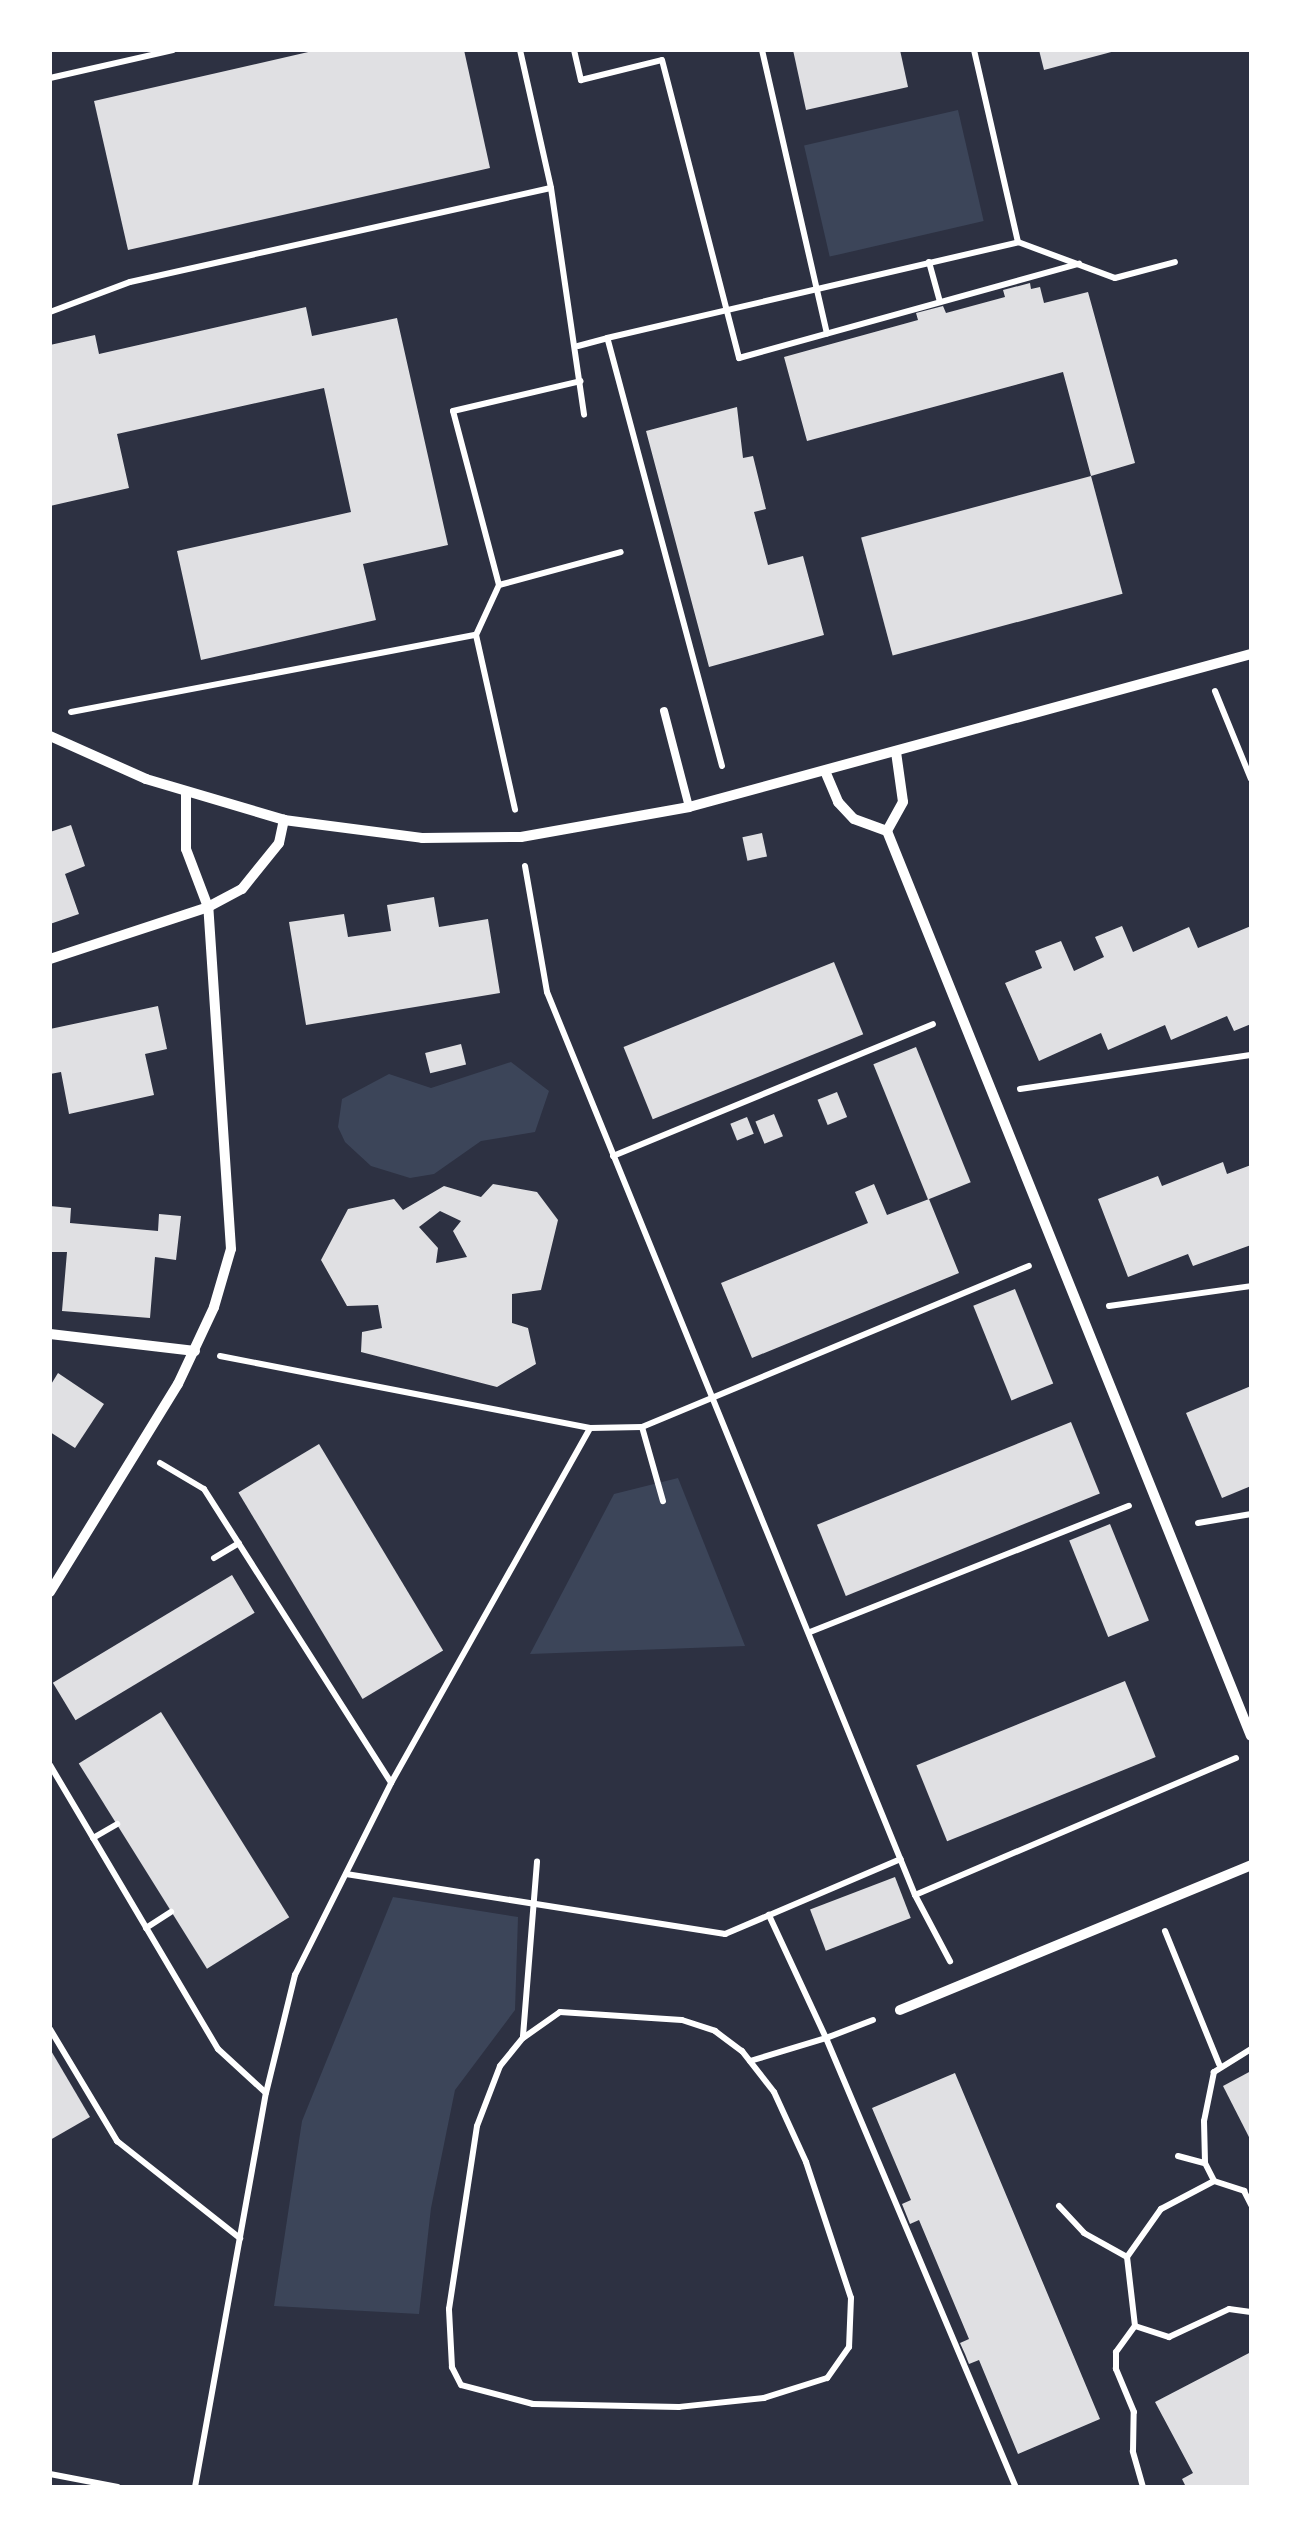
<!DOCTYPE html>
<style>
body{margin:0}
#map{position:relative;width:1301px;height:2537px;overflow:hidden;background:#2d3142;font-family:"Asap Condensed",sans-serif}
div>[style]{position:absolute}
[style*='--x']{left:calc(var(--x)*1px);top:calc(var(--y)*1px);width:calc(var(--w)*1px);rotate:calc(var(--a)*1deg)}
.green>*{inset:0;background:#3c4559;transform-origin:0 0}
.building>*{inset:0;background:#e0e0e3;transform-origin:0 0}
.path>*{height:6px;margin:-3px;padding:0 3px;transform-origin:3px;border-radius:3px;background:#fff}
.service>*{height:8px;margin:-4px;padding:0 4px;transform-origin:4px;border-radius:4px;background:#fff}
.minor>*{height:10px;margin:-5px;padding:0 5px;transform-origin:5px;border-radius:5px;background:#fff}
span{translate:-50% -50%;white-space:nowrap;text-align:center;line-height:1.15;-webkit-text-stroke:9px #fff;paint-order:stroke}
.frame{position:absolute;inset:0;border:52px solid #fff;pointer-events:none}
</style>
<div id="map">
<div class="green">
<i style="left:958px;top:110px;width:114px;height:158px;rotate:77deg"></i>
<i style="clip-path:polygon(511px 1062px,549px 1091px,535px 1132px,481px 1141px,434px 1174px,410px 1178px,371px 1166px,345px 1142px,338px 1127px,342px 1099px,389px 1074px,431px 1088px)"></i>
<i style="clip-path:polygon(678px 1478px,745px 1646px,530px 1654px,614px 1494px)"></i>
<i style="clip-path:polygon(393px 1897px,518px 1917px,515px 2010px,455px 2090px,431px 2208px,419px 2314px,274px 2306px,302px 2121px)"></i>
</div>
<div class="building">
<i style="clip-path:polygon(317px 50px,464px 50px,490px 168px,128px 250px,94px 101px)"></i>
<i style="clip-path:polygon(793px 50px,900px 50px,908px 87px,806px 110px)"></i>
<i style="clip-path:polygon(1039px 50px,1115px 50px,1115px 51px,1044px 70px)"></i>
<i style="clip-path:polygon(1030px 283px,1031px 289px,1040px 287px,1044px 303px,1088px 292px,1135px 463px,1091px 476px,1063px 372px,807px 441px,784px 357px,918px 320px,916px 313px,943px 306px,946px 313px,1005px 297px,1003px 290px)"></i>
<i style="clip-path:polygon(306px 307px,312px 336px,397px 318px,448px 545px,363px 564px,376px 620px,201px 660px,177px 551px,351px 512px,324px 388px,117px 434px,129px 488px,50px 506px,50px 345px,95px 335px,99px 354px)"></i>
<i style="clip-path:polygon(737px 407px,743px 458px,753px 456px,766px 509px,754px 512px,768px 565px,803px 556px,824px 635px,709px 667px,646px 431px)"></i>
<i style="left:1091px;top:476px;width:122px;height:238px;rotate:75deg"></i>
<i style="clip-path:polygon(71px 825px,85px 866px,65px 874px,79px 914px,50px 924px,50px 832px)"></i>
<i style="left:762px;top:833px;width:24px;height:20px;rotate:78deg"></i>
<i style="clip-path:polygon(434px 897px,439px 927px,488px 919px,500px 993px,306px 1025px,289px 922px,344px 914px,348px 937px,391px 931px,387px 905px)"></i>
<i style="clip-path:polygon(1122px 926px,1133px 952px,1189px 927px,1198px 948px,1251px 926px,1251px 1024px,1234px 1031px,1227px 1016px,1171px 1040px,1165px 1025px,1108px 1050px,1101px 1033px,1039px 1061px,1005px 983px,1042px 968px,1035px 951px,1061px 941px,1074px 971px,1104px 957px,1095px 937px)"></i>
<i style="left:834px;top:962px;width:78px;height:227px;rotate:68deg"></i>
<i style="clip-path:polygon(158px 1006px,167px 1049px,145px 1054px,154px 1095px,69px 1114px,61px 1072px,50px 1074px,50px 1029px)"></i>
<i style="left:461px;top:1044px;width:21px;height:37px;rotate:76deg"></i>
<i style="left:916px;top:1047px;width:146px;height:46px;rotate:68deg"></i>
<i style="left:837px;top:1092px;width:27px;height:21px;rotate:68deg"></i>
<i style="left:774px;top:1114px;width:24px;height:20px;rotate:68deg"></i>
<i style="left:747px;top:1117px;width:18px;height:18px;rotate:68deg"></i>
<i style="clip-path:polygon(1223px 1162px,1227px 1174px,1251px 1165px,1251px 1245px,1193px 1266px,1188px 1254px,1128px 1277px,1098px 1199px,1158px 1176px,1162px 1186px)"></i>
<i style="clip-path:polygon(evenodd,493px 1184px,537px 1192px,558px 1220px,541px 1290px,512px 1294px,512px 1323px,528px 1328px,536px 1364px,497px 1387px,361px 1352px,362px 1332px,382px 1328px,378px 1305px,347px 1306px,321px 1260px,348px 1209px,394px 1199px,403px 1210px,444px 1186px,481px 1197px,493px 1184px,440px 1211px,461px 1221px,453px 1231px,467px 1257px,436px 1263px,438px 1248px,419px 1227px,440px 1211px)"></i>
<i style="clip-path:polygon(874px 1184px,887px 1215px,929px 1199px,959px 1273px,752px 1358px,721px 1283px,868px 1223px,855px 1192px)"></i>
<i style="clip-path:polygon(50px 1206px,71px 1208px,70px 1223px,158px 1231px,159px 1214px,181px 1216px,176px 1260px,155px 1257px,150px 1318px,62px 1311px,67px 1252px,50px 1252px)"></i>
<i style="left:1015px;top:1289px;width:102px;height:45px;rotate:68deg"></i>
<i style="clip-path:polygon(58px 1373px,104px 1404px,75px 1448px,50px 1432px,50px 1386px)"></i>
<i style="clip-path:polygon(1251px 1386px,1251px 1486px,1222px 1498px,1186px 1413px)"></i>
<i style="left:1071px;top:1422px;width:77px;height:274px;rotate:68deg"></i>
<i style="left:319px;top:1444px;width:241px;height:94px;rotate:59deg"></i>
<i style="left:1110px;top:1524px;width:104px;height:44px;rotate:68deg"></i>
<i style="left:232px;top:1575px;width:44px;height:209px;rotate:59deg"></i>
<i style="left:1125px;top:1681px;width:82px;height:225px;rotate:68deg"></i>
<i style="left:161px;top:1712px;width:242px;height:97px;rotate:58deg"></i>
<i style="left:895px;top:1877px;width:44px;height:91px;rotate:69deg"></i>
<i style="clip-path:polygon(50px 2049px,90px 2117px,50px 2140px)"></i>
<i style="clip-path:polygon(1251px 2071px,1251px 2141px,1223px 2086px)"></i>
<i style="clip-path:polygon(955px 2073px,1100px 2419px,1018px 2454px,979px 2360px,969px 2364px,965px 2354px,960px 2343px,969px 2339px,919px 2220px,910px 2224px,902px 2204px,911px 2200px,872px 2108px)"></i>
<i style="clip-path:polygon(1251px 2352px,1251px 2487px,1186px 2487px,1182px 2479px,1193px 2473px,1155px 2402px)"></i>
</div>
<div class="path">
<i style="--x:520;--y:50;--w:141;--a:77.3"></i>
<i style="--x:551;--y:188;--w:229;--a:81.7"></i>
<i style="--x:574;--y:50;--w:31;--a:77"></i>
<i style="--x:581;--y:80;--w:83;--a:-13.9"></i>
<i style="--x:662;--y:60;--w:308;--a:75.5"></i>
<i style="--x:739;--y:358;--w:353;--a:-15.5"></i>
<i style="--x:762;--y:50;--w:291;--a:77.1"></i>
<i style="--x:974;--y:50;--w:197;--a:77.1"></i>
<i style="--x:1018;--y:242;--w:103;--a:20.4"></i>
<i style="--x:1115;--y:278;--w:62;--a:-14.9"></i>
<i style="--x:50;--y:78;--w:126;--a:-12.8"></i>
<i style="--x:929;--y:262;--w:41;--a:74.6"></i>
<i style="--x:50;--y:312;--w:85;--a:-20.6"></i>
<i style="--x:130;--y:282;--w:431;--a:-12.6"></i>
<i style="--x:578;--y:346;--w:30;--a:-15"></i>
<i style="--x:499;--y:585;--w:126;--a:-15.1"></i>
<i style="--x:476;--y:635;--w:179;--a:77.4"></i>
<i style="--x:1215;--y:691;--w:95;--a:67.8"></i>
<i style="--x:71;--y:712;--w:412;--a:-10.8"></i>
<i style="--x:476;--y:635;--w:55;--a:-65.3"></i>
<i style="--x:499;--y:585;--w:180;--a:-104.8"></i>
<i style="--x:453;--y:411;--w:131;--a:-13.2"></i>
<i style="--x:722;--y:766;--w:443;--a:-105"></i>
<i style="--x:607;--y:338;--w:422;--a:-13.1"></i>
<i style="--x:525;--y:866;--w:128;--a:80.1"></i>
<i style="--x:547;--y:992;--w:975;--a:67.83"></i>
<i style="--x:915;--y:1895;--w:75;--a:62.1"></i>
<i style="--x:1020;--y:1089;--w:233;--a:-8.4"></i>
<i style="--x:613;--y:1156;--w:346;--a:-22.4"></i>
<i style="--x:1109;--y:1306;--w:143;--a:-8"></i>
<i style="--x:220;--y:1356;--w:377;--a:11"></i>
<i style="--x:590;--y:1428;--w:52;--a:-1.1"></i>
<i style="--x:642;--y:1427;--w:419;--a:-22.6"></i>
<i style="--x:642;--y:1427;--w:77;--a:74.2"></i>
<i style="--x:160;--y:1463;--w:51;--a:30.6"></i>
<i style="--x:204;--y:1489;--w:348;--a:57.5"></i>
<i style="--x:1198;--y:1523;--w:54;--a:-9.6"></i>
<i style="--x:214;--y:1558;--w:29;--a:-31"></i>
<i style="--x:810;--y:1632;--w:343;--a:-21.6"></i>
<i style="--x:50;--y:1765;--w:330;--a:59.4"></i>
<i style="--x:218;--y:2049;--w:64;--a:42.5"></i>
<i style="--x:93;--y:1838;--w:28;--a:-30"></i>
<i style="--x:346;--y:1874;--w:384;--a:9"></i>
<i style="--x:725;--y:1934;--w:191;--a:-23.1"></i>
<i style="--x:915;--y:1895;--w:349;--a:-23.1"></i>
<i style="--x:146;--y:1928;--w:30;--a:-33"></i>
<i style="--x:1165;--y:1931;--w:144;--a:67.9"></i>
<i style="--x:560;--y:2012;--w:122;--a:3.8"></i>
<i style="--x:682;--y:2020;--w:35;--a:18"></i>
<i style="--x:715;--y:2031;--w:34;--a:37"></i>
<i style="--x:742;--y:2051;--w:52;--a:52"></i>
<i style="--x:774;--y:2092;--w:77;--a:65.4"></i>
<i style="--x:806;--y:2162;--w:143;--a:71.7"></i>
<i style="--x:851;--y:2298;--w:49;--a:92.3"></i>
<i style="--x:849;--y:2347;--w:38;--a:125"></i>
<i style="--x:827;--y:2378;--w:66;--a:162.4"></i>
<i style="--x:764;--y:2398;--w:85;--a:174"></i>
<i style="--x:679;--y:2407;--w:146;--a:-178.8"></i>
<i style="--x:533;--y:2404;--w:74;--a:-165.2"></i>
<i style="--x:461;--y:2385;--w:20;--a:-117"></i>
<i style="--x:452;--y:2367;--w:58;--a:-93"></i>
<i style="--x:449;--y:2309;--w:185;--a:-81.3"></i>
<i style="--x:477;--y:2126;--w:64;--a:-69"></i>
<i style="--x:500;--y:2066;--w:36;--a:-51"></i>
<i style="--x:523;--y:2038;--w:45;--a:-35.1"></i>
<i style="--x:873;--y:2020;--w:50;--a:159"></i>
<i style="--x:826;--y:2038;--w:488;--a:67.1"></i>
<i style="--x:50;--y:2029;--w:131;--a:59.1"></i>
<i style="--x:117;--y:2141;--w:157;--a:38.3"></i>
<i style="--x:523;--y:2036;--w:175;--a:-85.4"></i>
<i style="--x:1251;--y:2049;--w:44;--a:148.1"></i>
<i style="--x:1214;--y:2072;--w:50;--a:101.5"></i>
<i style="--x:1204;--y:2121;--w:42;--a:88.6"></i>
<i style="--x:1205;--y:2163;--w:20;--a:63"></i>
<i style="--x:1214;--y:2181;--w:32;--a:18"></i>
<i style="--x:1244;--y:2191;--w:16;--a:63"></i>
<i style="--x:750;--y:2061;--w:79;--a:-16.8"></i>
<i style="--x:826;--y:2038;--w:136;--a:-114.9"></i>
<i style="--x:1178;--y:2156;--w:28;--a:15"></i>
<i style="--x:1059;--y:2206;--w:37;--a:47"></i>
<i style="--x:1084;--y:2233;--w:49;--a:29.2"></i>
<i style="--x:1135;--y:2326;--w:36;--a:18"></i>
<i style="--x:1169;--y:2337;--w:66;--a:-25"></i>
<i style="--x:1229;--y:2309;--w:22;--a:8"></i>
<i style="--x:50;--y:2474;--w:69;--a:10.8"></i>
<i style="--x:195;--y:2487;--w:400;--a:-79.8"></i>
<i style="--x:266;--y:2093;--w:122;--a:-76.2"></i>
<i style="--x:295;--y:1975;--w:215;--a:-63.4"></i>
<i style="--x:391;--y:1783;--w:407;--a:-60.7"></i>
<i style="--x:1143;--y:2487;--w:37;--a:-106"></i>
<i style="--x:1133;--y:2451;--w:39;--a:-89"></i>
<i style="--x:1134;--y:2412;--w:47;--a:-112.7"></i>
<i style="--x:1116;--y:2369;--w:17;--a:-90"></i>
<i style="--x:1116;--y:2352;--w:32;--a:-54"></i>
<i style="--x:1135;--y:2326;--w:69;--a:-96.6"></i>
<i style="--x:1127;--y:2257;--w:59;--a:-54.7"></i>
<i style="--x:1161;--y:2209;--w:60;--a:-27.8"></i>
</div>
<div class="service">
<i style="--x:664;--y:711;--w:99;--a:75.4"></i>
</div>
<div class="minor">
<i style="--x:50;--y:736;--w:105;--a:24.1"></i>
<i style="--x:146;--y:779;--w:144;--a:16.5"></i>
<i style="--x:284;--y:820;--w:139;--a:7.4"></i>
<i style="--x:422;--y:838;--w:99;--a:-0.6"></i>
<i style="--x:521;--y:837;--w:171;--a:-10.1"></i>
<i style="--x:689;--y:807;--w:582;--a:-15.23"></i>
<i style="--x:896;--y:752;--w:50;--a:82"></i>
<i style="--x:903;--y:802;--w:33;--a:119"></i>
<i style="--x:887;--y:831;--w:975;--a:68.09"></i>
<i style="--x:825;--y:771;--w:34;--a:67"></i>
<i style="--x:838;--y:802;--w:23;--a:47"></i>
<i style="--x:854;--y:819;--w:35;--a:20"></i>
<i style="--x:50;--y:959;--w:166;--a:-18.2"></i>
<i style="--x:208;--y:907;--w:38;--a:-28"></i>
<i style="--x:242;--y:889;--w:59;--a:-51.2"></i>
<i style="--x:279;--y:843;--w:24;--a:-78"></i>
<i style="--x:50;--y:1334;--w:146;--a:6.7"></i>
<i style="--x:50;--y:1592;--w:244;--a:-58.4"></i>
<i style="--x:178;--y:1384;--w:85;--a:-64.9"></i>
<i style="--x:214;--y:1307;--w:60;--a:-73.7"></i>
<i style="--x:231;--y:1249;--w:343;--a:-93.8"></i>
<i style="--x:208;--y:907;--w:62;--a:-110.8"></i>
<i style="--x:186;--y:849;--w:57;--a:-90"></i>
<i style="--x:900;--y:2010;--w:380;--a:-22.4"></i>
</div>
<div class="frame"></div>
</div>
